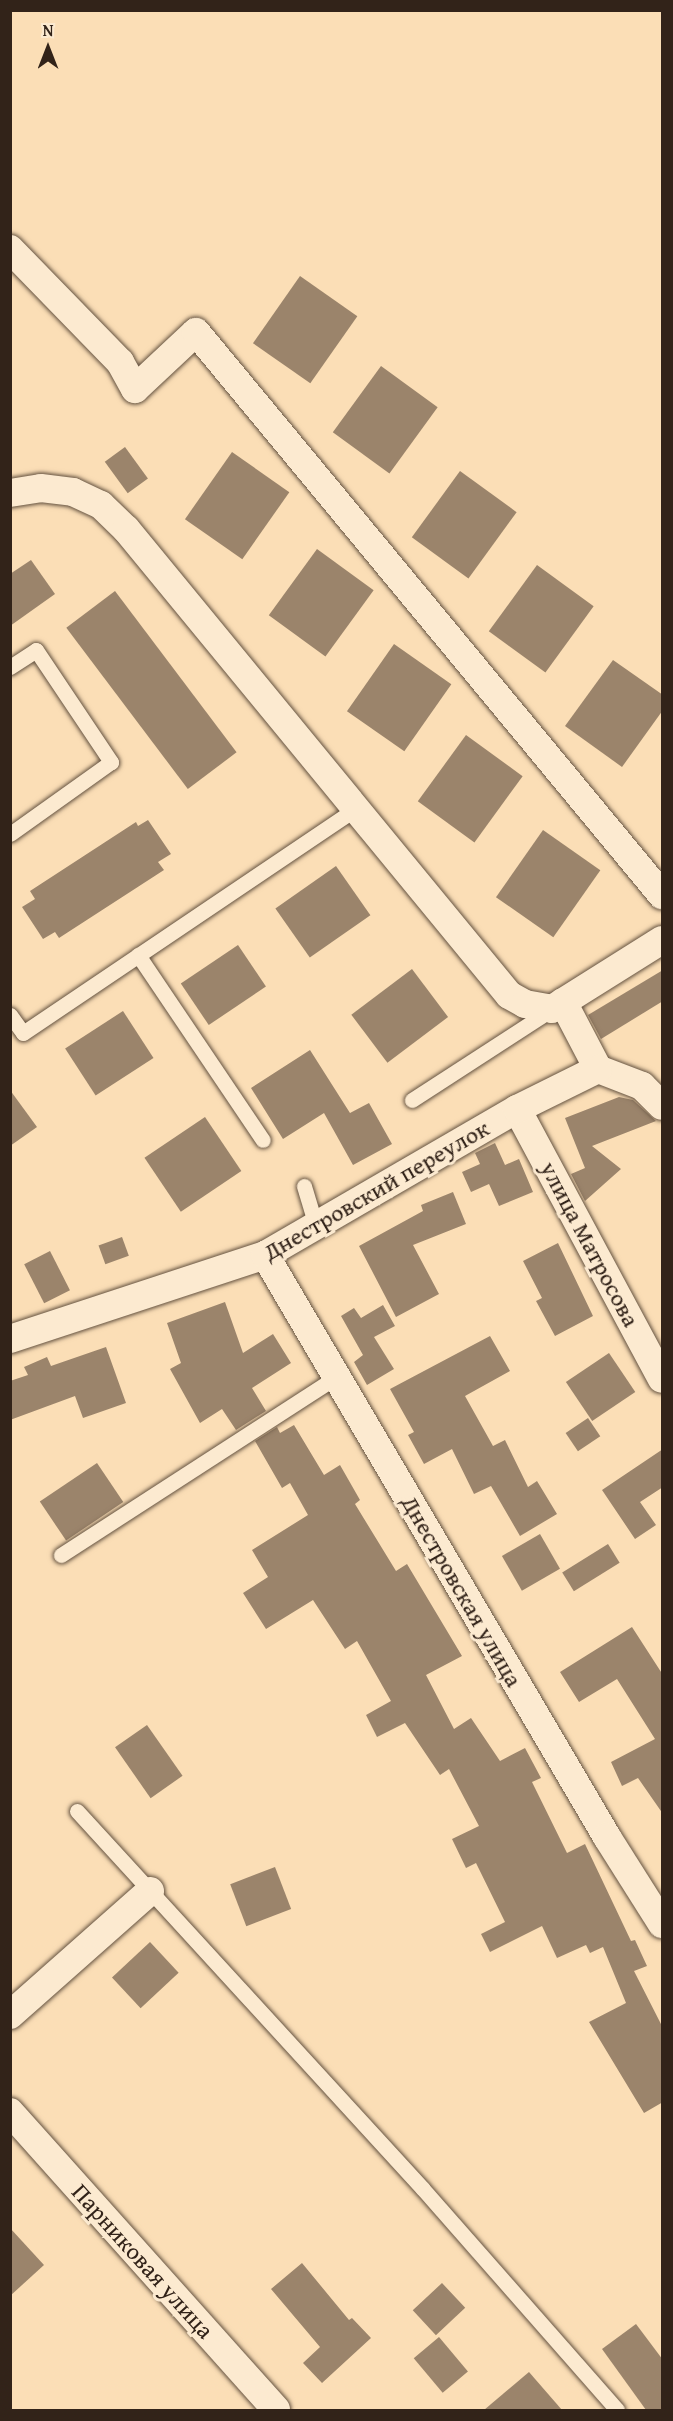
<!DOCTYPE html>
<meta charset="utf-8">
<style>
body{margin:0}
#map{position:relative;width:673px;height:2421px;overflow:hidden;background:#fbdeb6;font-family:"Gentium Book Plus",serif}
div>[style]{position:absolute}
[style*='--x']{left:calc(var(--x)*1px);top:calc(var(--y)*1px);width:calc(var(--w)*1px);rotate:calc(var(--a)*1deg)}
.building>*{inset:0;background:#9b846b;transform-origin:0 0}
.roads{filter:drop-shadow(0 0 2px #645240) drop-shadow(0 0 2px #645240)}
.service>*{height:15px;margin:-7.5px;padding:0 7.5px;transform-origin:7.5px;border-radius:7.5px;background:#fcead0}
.minor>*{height:28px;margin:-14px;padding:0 14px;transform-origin:14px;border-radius:14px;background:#fcead0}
span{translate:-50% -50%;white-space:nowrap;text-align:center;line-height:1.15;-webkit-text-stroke:6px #fcead0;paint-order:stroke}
.street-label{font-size:24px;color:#322319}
.frame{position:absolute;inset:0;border:12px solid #322319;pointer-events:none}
.north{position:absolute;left:18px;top:18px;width:60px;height:60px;-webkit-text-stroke:4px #fcead0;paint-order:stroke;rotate:0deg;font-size:16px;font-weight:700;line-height:24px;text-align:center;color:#322319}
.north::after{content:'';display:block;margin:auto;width:21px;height:27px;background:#322319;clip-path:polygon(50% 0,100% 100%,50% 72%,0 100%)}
</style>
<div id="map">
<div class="building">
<i style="left:300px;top:276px;width:70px;height:82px;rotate:35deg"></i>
<i style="left:381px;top:366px;width:70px;height:82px;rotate:36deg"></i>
<i style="left:125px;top:447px;width:39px;height:25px;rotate:54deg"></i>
<i style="left:232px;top:452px;width:70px;height:82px;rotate:35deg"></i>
<i style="left:460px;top:471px;width:70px;height:82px;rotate:36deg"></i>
<i style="left:317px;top:549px;width:70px;height:82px;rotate:36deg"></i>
<i style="clip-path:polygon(31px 560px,55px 594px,10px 626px,10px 574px)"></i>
<i style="left:537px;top:565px;width:70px;height:82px;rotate:36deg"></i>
<i style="left:115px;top:591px;width:202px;height:61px;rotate:53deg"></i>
<i style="left:394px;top:644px;width:70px;height:82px;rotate:35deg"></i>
<i style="clip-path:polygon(613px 660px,663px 695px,663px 710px,622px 767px,565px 726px)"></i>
<i style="left:466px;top:735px;width:70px;height:82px;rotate:36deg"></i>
<i style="clip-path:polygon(148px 820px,171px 854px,158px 862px,164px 870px,59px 938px,55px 932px,43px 939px,22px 907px,35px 899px,30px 891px,136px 822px,138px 826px)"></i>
<i style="left:543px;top:830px;width:70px;height:82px;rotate:35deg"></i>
<i style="left:336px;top:866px;width:60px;height:74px;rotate:55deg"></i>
<i style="left:238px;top:945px;width:50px;height:69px;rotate:56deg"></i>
<i style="left:412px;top:969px;width:60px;height:76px;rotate:53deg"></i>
<i style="clip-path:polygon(663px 970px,663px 1001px,601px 1039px,588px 1015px)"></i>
<i style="left:123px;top:1011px;width:56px;height:69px;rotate:57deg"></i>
<i style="clip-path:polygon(310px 1050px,350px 1113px,369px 1103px,392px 1144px,353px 1165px,324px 1113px,283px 1139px,251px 1088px)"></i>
<i style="clip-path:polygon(10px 1090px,37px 1127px,10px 1146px)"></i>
<i style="clip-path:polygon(619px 1097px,633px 1100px,656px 1121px,592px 1146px,621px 1169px,585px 1201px,571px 1174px,585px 1168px,565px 1118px)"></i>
<i style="left:205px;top:1117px;width:65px;height:73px;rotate:56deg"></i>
<i style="clip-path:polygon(495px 1143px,505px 1165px,519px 1159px,533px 1192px,499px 1206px,489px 1184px,471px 1192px,462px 1172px,480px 1164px,475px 1153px)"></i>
<i style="clip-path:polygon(453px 1192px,466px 1224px,413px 1245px,439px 1294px,396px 1317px,359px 1246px,423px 1211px,421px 1205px)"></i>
<i style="left:122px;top:1237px;width:20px;height:25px;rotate:70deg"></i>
<i style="clip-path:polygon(558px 1243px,593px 1316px,555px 1336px,536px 1301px,542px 1298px,523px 1261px)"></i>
<i style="left:50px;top:1251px;width:44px;height:29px;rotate:63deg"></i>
<i style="clip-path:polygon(225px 1302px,243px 1353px,273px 1334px,291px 1363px,252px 1388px,266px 1411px,236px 1430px,222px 1409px,200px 1423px,170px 1369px,181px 1363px,167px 1323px)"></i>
<i style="clip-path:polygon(383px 1305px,395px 1326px,374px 1337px,394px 1369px,367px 1385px,354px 1362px,363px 1355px,341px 1316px,354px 1308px,361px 1318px)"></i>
<i style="clip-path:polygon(490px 1336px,510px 1371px,465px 1396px,493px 1446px,505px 1440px,528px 1487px,537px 1481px,557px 1514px,520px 1536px,491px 1486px,474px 1494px,452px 1449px,424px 1464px,408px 1435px,414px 1432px,390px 1389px)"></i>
<i style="clip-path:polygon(106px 1347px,126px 1403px,83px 1418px,75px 1396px,10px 1420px,10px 1381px,28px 1375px,24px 1367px,47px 1357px,51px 1366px)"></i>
<i style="left:609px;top:1353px;width:47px;height:52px;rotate:56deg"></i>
<i style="left:588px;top:1418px;width:22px;height:27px;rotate:56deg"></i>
<i style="clip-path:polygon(294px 1425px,324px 1475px,340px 1465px,360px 1500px,355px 1504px,396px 1571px,407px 1564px,462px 1656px,426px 1675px,454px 1729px,471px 1718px,500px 1761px,525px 1748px,541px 1778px,532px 1782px,567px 1853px,585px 1844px,631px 1941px,635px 1940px,647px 1966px,634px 1971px,663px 2028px,663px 2102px,644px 2113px,589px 2022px,626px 2003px,603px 1947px,590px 1953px,586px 1945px,557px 1958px,542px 1926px,490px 1952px,481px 1934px,505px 1922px,476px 1863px,466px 1868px,452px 1839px,479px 1826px,449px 1769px,440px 1775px,405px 1723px,377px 1737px,366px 1715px,391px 1701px,357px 1641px,345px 1649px,313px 1600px,266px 1629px,243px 1593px,268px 1577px,252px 1550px,308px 1515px,290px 1483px,282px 1488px,255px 1441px,277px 1427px,280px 1433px)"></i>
<i style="clip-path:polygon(663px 1449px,663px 1487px,640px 1502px,656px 1525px,635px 1539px,602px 1490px)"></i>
<i style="left:97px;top:1463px;width:47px;height:69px;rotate:56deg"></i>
<i style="left:540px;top:1534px;width:40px;height:44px;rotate:60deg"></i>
<i style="left:608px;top:1544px;width:22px;height:54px;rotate:58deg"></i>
<i style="clip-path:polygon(632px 1627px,663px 1675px,663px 1814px,638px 1778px,622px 1786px,611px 1762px,655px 1739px,617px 1679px,579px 1702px,560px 1672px)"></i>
<i style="left:147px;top:1725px;width:62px;height:39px;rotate:55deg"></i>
<i style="left:275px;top:1867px;width:45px;height:48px;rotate:69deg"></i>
<i style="left:150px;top:1942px;width:42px;height:52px;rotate:47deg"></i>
<i style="clip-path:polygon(10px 2228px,44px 2265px,10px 2296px)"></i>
<i style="clip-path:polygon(302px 2263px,349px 2320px,352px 2318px,371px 2338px,322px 2383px,303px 2363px,320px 2347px,271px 2289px)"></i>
<i style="left:442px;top:2283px;width:34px;height:40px;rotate:47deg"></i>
<i style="clip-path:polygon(636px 2324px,663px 2360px,663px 2410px,646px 2410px,602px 2349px)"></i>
<i style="left:439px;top:2337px;width:45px;height:33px;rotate:50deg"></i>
<i style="clip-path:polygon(529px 2372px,562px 2410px,484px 2410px)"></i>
</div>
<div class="roads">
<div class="service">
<i style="--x:10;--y:667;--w:31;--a:-33"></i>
<i style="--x:36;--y:650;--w:135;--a:56.2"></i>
<i style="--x:111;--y:762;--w:124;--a:144.5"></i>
<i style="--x:138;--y:955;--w:223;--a:56"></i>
<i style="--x:10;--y:1015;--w:22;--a:54"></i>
<i style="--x:23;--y:1033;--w:402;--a:-34"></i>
<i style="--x:412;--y:1100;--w:167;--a:-33"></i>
<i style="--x:304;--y:1186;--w:42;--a:73.3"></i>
<i style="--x:61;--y:1555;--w:328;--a:-32.9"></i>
<i style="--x:77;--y:1811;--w:512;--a:47.53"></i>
<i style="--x:423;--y:2189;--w:294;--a:48.7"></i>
</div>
<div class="minor">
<i style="--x:10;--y:249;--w:158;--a:45.8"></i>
<i style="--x:120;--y:362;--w:31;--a:61"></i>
<i style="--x:135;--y:389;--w:83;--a:-43.1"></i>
<i style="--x:196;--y:332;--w:731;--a:50.39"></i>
<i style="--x:10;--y:493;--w:31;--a:-9"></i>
<i style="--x:41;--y:488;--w:32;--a:7"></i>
<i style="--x:73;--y:492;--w:31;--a:25"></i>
<i style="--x:101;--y:505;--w:35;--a:44"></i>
<i style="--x:126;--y:529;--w:603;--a:50.58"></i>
<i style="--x:509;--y:995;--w:18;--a:29"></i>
<i style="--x:525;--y:1004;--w:27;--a:10"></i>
<i style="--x:552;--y:1009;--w:130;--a:-32.1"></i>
<i style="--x:563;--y:1002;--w:76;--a:62.4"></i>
<i style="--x:598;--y:1069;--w:47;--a:21.1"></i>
<i style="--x:642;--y:1086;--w:28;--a:45"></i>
<i style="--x:517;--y:1109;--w:306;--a:61.8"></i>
<i style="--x:265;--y:1255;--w:675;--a:59.56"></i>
<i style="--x:607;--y:1837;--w:103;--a:57.7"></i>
<i style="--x:10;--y:1339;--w:268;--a:-18.2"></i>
<i style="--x:265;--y:1255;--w:291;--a:-30.1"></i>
<i style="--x:517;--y:1109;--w:90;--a:-26.3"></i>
<i style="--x:10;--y:2015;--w:187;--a:-41.5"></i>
<i style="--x:10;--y:2112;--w:399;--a:48.2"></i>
</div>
</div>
<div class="street-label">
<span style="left:376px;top:1190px;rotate:-30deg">Днестровский переулок</span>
<span style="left:590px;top:1244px;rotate:62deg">улица Матросова</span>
<span style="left:462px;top:1591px;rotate:60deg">Днестровская улица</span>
<span style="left:143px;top:2261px;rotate:48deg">Парниковая улица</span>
</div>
<div class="frame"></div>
<div class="north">N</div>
</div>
